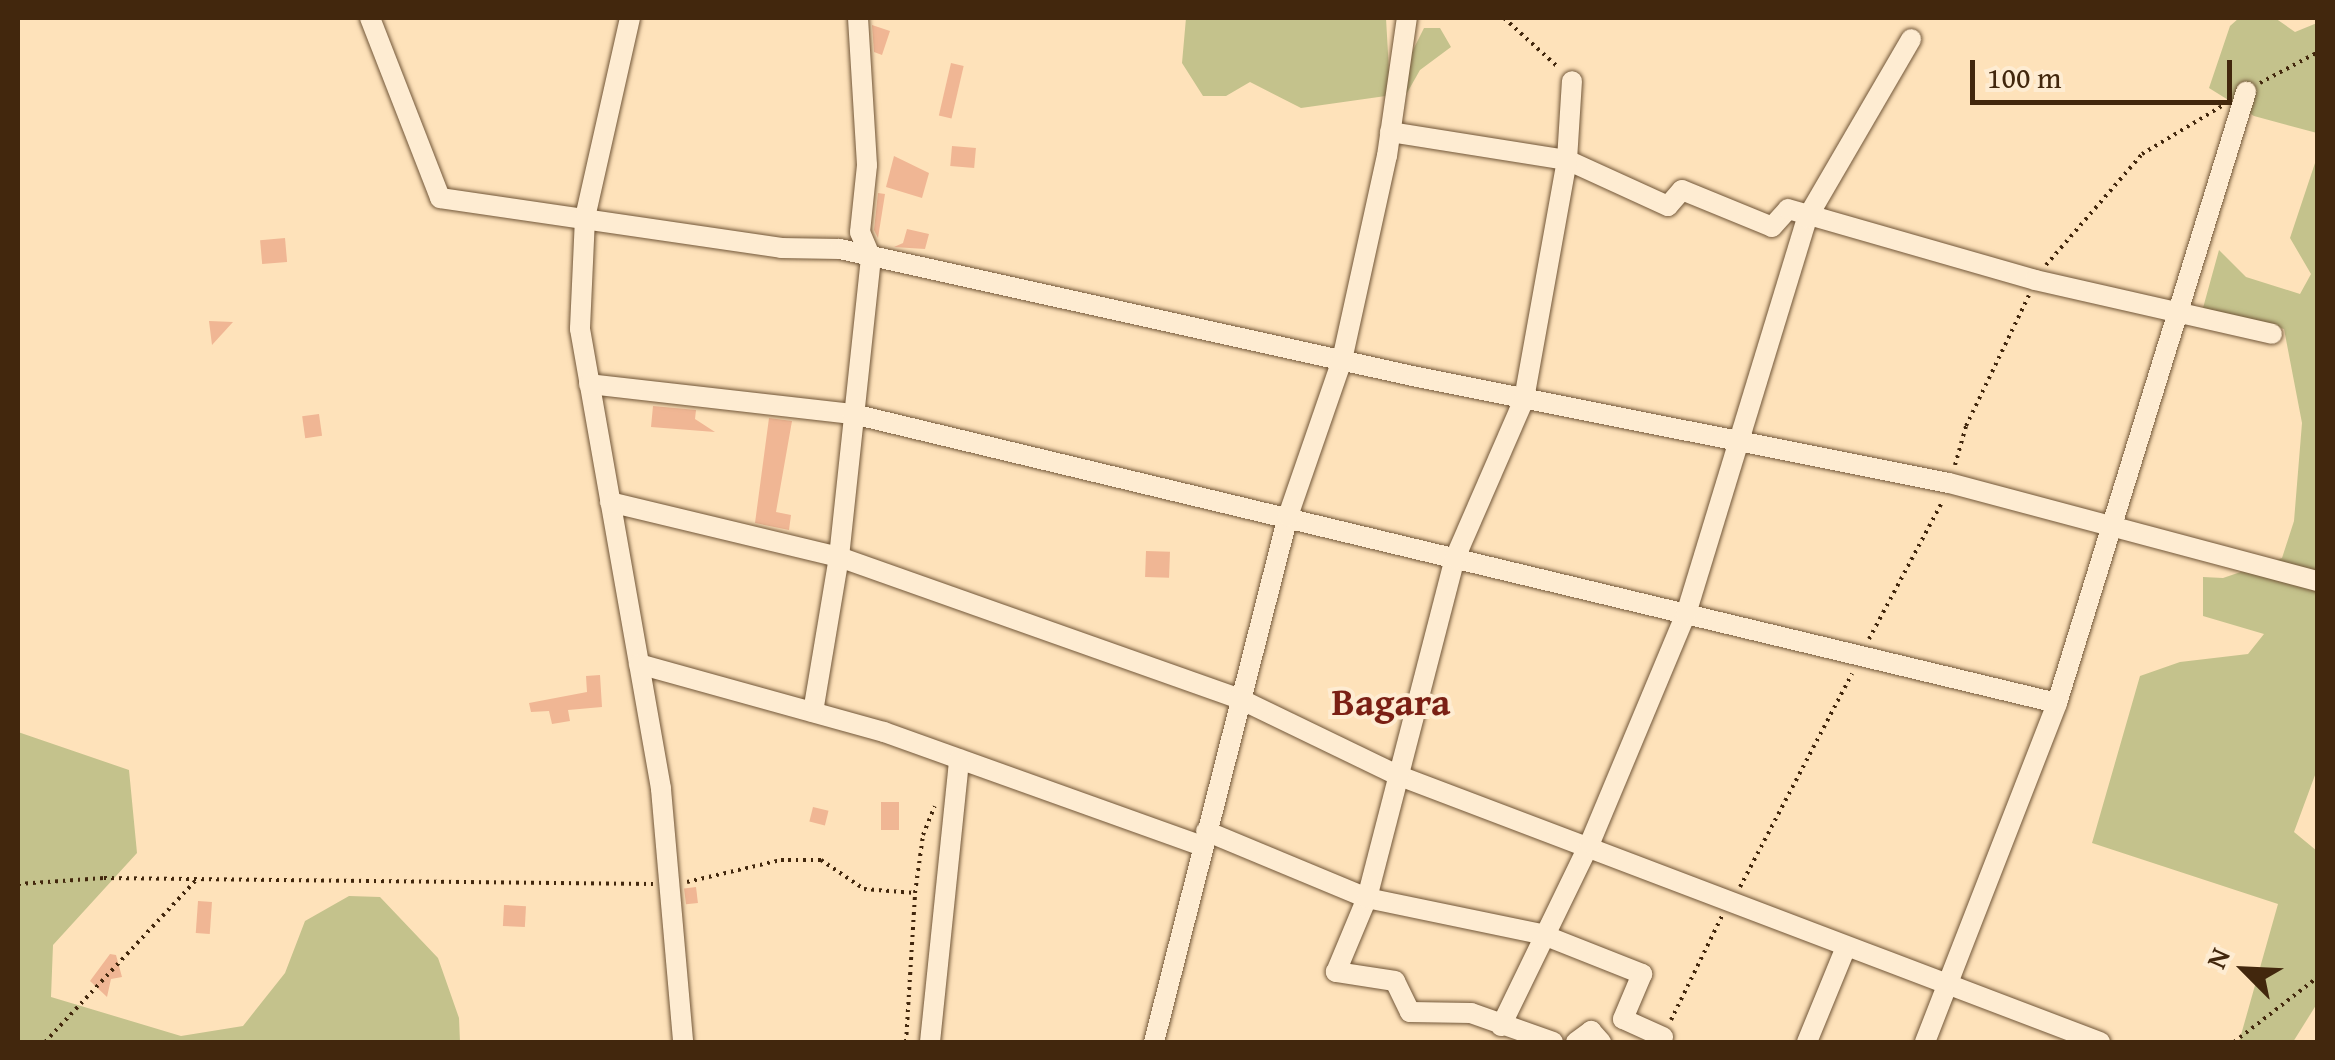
<!DOCTYPE html>
<style>
body{margin:0}
#map{position:relative;width:2335px;height:1060px;overflow:hidden;background:#fee2ba;font-family:"Gentium Book Plus",serif}
div>[style]{position:absolute}
[style*='--x']{left:calc(var(--x)*1px);top:calc(var(--y)*1px);width:calc(var(--w)*1px);rotate:calc(var(--a)*1deg)}
.green>*{inset:0;background:#c4c28c}
.building>*{inset:0;background:#f0b694;transform-origin:0 0}
.path>*{height:4px;margin-top:-2px;transform-origin:0;background:repeating-linear-gradient(90deg,#42270d 0 2.5px,transparent 0 7.5px)}
.roads{filter:drop-shadow(0 0 2px #715638) drop-shadow(0 0 2px #715638)}
.street>*{height:20px;margin:-10px;padding:0 10px;transform-origin:10px;border-radius:10px;background:#feecd2}
span{translate:-50% -50%;white-space:nowrap;text-align:center;line-height:1.15;-webkit-text-stroke:8px #feecd2;paint-order:stroke}
.quarter-label{font-size:38px;color:#7a1f14;font-weight:700}
.frame{position:absolute;inset:0;border:20px solid #42270d;pointer-events:none}
.north{position:absolute;left:2195px;top:920px;width:100px;height:100px;-webkit-text-stroke:8px #feecd2;paint-order:stroke;rotate:294deg;font-size:28px;font-weight:700;line-height:40px;text-align:center;color:#42270d}
.north::after{content:'';display:block;margin:auto;width:35px;height:45px;background:#42270d;clip-path:polygon(50% 0,100% 100%,50% 72%,0 100%)}
.scale{position:absolute;left:1970px;top:60px;width:262px;height:45px;box-sizing:border-box;border:5px solid #42270d;border-top:0;padding-left:12px;font-size:30px;line-height:35px;white-space:nowrap;color:#42270d;-webkit-text-stroke:8px #feecd2;paint-order:stroke}
</style>
<div id="map">
<div class="green">
<i style="clip-path:polygon(1186px 18px,1386px 18px,1389px 71px,1410px 56px,1424px 28px,1440px 28px,1451px 47px,1420px 70px,1407px 93px,1301px 108px,1250px 82px,1226px 96px,1203px 96px,1182px 63px)"></i>
<i style="clip-path:polygon(2239px 18px,2275px 18px,2295px 32px,2317px 23px,2317px 133px,2254px 116px,2209px 88px,2230px 26px)"></i>
<i style="clip-path:polygon(2317px 157px,2318px 767px,2294px 832px,2317px 851px,2318px 1002px,2293px 1042px,2239px 1042px,2278px 904px,2092px 843px,2140px 676px,2180px 662px,2248px 654px,2264px 634px,2203px 616px,2203px 577px,2223px 578px,2282px 558px,2294px 521px,2302px 423px,2284px 329px,2203px 308px,2219px 250px,2246px 277px,2300px 294px,2311px 274px,2290px 238px)"></i>
<i style="clip-path:polygon(18px 732px,129px 770px,137px 853px,53px 945px,51px 997px,181px 1036px,243px 1026px,285px 973px,305px 921px,349px 896px,380px 897px,438px 958px,459px 1018px,460px 1042px,18px 1042px)"></i>
</div>
<div class="building">
<i style="clip-path:polygon(872px 25px,890px 31px,882px 55px,874px 52px)"></i>
<i style="left:951px;top:63px;width:13px;height:54px;rotate:13deg"></i>
<i style="left:952px;top:146px;width:24px;height:20px;rotate:5deg"></i>
<i style="clip-path:polygon(894px 156px,929px 173px,922px 198px,886px 187px)"></i>
<i style="clip-path:polygon(878px 193px,885px 194px,878px 238px,874px 230px)"></i>
<i style="clip-path:polygon(907px 229px,929px 234px,925px 249px,894px 247px,903px 243px)"></i>
<i style="left:285px;top:238px;width:24px;height:25px;rotate:85deg"></i>
<i style="clip-path:polygon(209px 321px,233px 322px,212px 345px)"></i>
<i style="clip-path:polygon(653px 406px,696px 410px,695px 419px,715px 432px,651px 427px)"></i>
<i style="left:319px;top:414px;width:22px;height:17px;rotate:82deg"></i>
<i style="clip-path:polygon(769px 418px,792px 421px,776px 512px,791px 515px,789px 530px,755px 523px)"></i>
<i style="left:1146px;top:551px;width:24px;height:26px;rotate:2deg"></i>
<i style="clip-path:polygon(600px 675px,602px 707px,568px 710px,570px 721px,552px 724px,549px 711px,531px 712px,529px 703px,587px 692px,586px 676px)"></i>
<i style="left:881px;top:802px;width:18px;height:28px"></i>
<i style="left:813px;top:807px;width:16px;height:15px;rotate:14deg"></i>
<i style="left:696px;top:887px;width:16px;height:12px;rotate:83deg"></i>
<i style="left:198px;top:901px;width:14px;height:32px;rotate:4deg"></i>
<i style="left:504px;top:905px;width:22px;height:21px;rotate:3deg"></i>
<i style="clip-path:polygon(110px 954px,116px 955px,122px 977px,111px 979px,107px 997px,90px 981px)"></i>
</div>
<div class="path">
<i style="--x:1504;--y:18;--w:74;--a:42.3"></i>
<i style="--x:2260;--y:83;--w:66;--a:-28.1"></i>
<i style="--x:2046;--y:265;--w:147;--a:-49.1"></i>
<i style="--x:2142;--y:154;--w:93;--a:-31"></i>
<i style="--x:1955;--y:465;--w:41;--a:-74.2"></i>
<i style="--x:1966;--y:426;--w:145;--a:-64.3"></i>
<i style="--x:1869;--y:639;--w:155;--a:-61.9"></i>
<i style="--x:687;--y:882;--w:97;--a:-13.2"></i>
<i style="--x:781;--y:860;--w:40;--a:0"></i>
<i style="--x:821;--y:860;--w:52;--a:34"></i>
<i style="--x:864;--y:889;--w:51;--a:4.5"></i>
<i style="--x:18;--y:884;--w:86;--a:-4"></i>
<i style="--x:104;--y:878;--w:549;--a:0.63"></i>
<i style="--x:1740;--y:887;--w:241;--a:-62.3"></i>
<i style="--x:1671;--y:1020;--w:116;--a:-63.9"></i>
<i style="--x:45;--y:1042;--w:220;--a:-47"></i>
<i style="--x:906;--y:1042;--w:149;--a:-86.5"></i>
<i style="--x:915;--y:893;--w:59;--a:-82.1"></i>
<i style="--x:923;--y:835;--w:31;--a:-68"></i>
<i style="--x:2234;--y:1042;--w:106;--a:-37.7"></i>
</div>
<div class="roads">
<div class="street">
<i style="--x:370;--y:18;--w:193;--a:68.7"></i>
<i style="--x:440;--y:198;--w:345;--a:8.3"></i>
<i style="--x:781;--y:248;--w:59;--a:1"></i>
<i style="--x:840;--y:249;--w:591;--a:12.51"></i>
<i style="--x:1417;--y:377;--w:542;--a:11.27"></i>
<i style="--x:1949;--y:483;--w:382;--a:14.9"></i>
<i style="--x:630;--y:18;--w:205;--a:102.7"></i>
<i style="--x:585;--y:218;--w:111;--a:92.6"></i>
<i style="--x:580;--y:329;--w:467;--a:80"></i>
<i style="--x:661;--y:789;--w:254;--a:85"></i>
<i style="--x:1390;--y:132;--w:179;--a:9"></i>
<i style="--x:1567;--y:160;--w:111;--a:24.5"></i>
<i style="--x:1668;--y:206;--w:21;--a:-49"></i>
<i style="--x:1682;--y:190;--w:97;--a:22.3"></i>
<i style="--x:1772;--y:227;--w:24;--a:-48"></i>
<i style="--x:1788;--y:209;--w:257;--a:16"></i>
<i style="--x:2035;--y:280;--w:243;--a:12.8"></i>
<i style="--x:589;--y:384;--w:266;--a:6.5"></i>
<i style="--x:853;--y:414;--w:1238;--a:13.5"></i>
<i style="--x:610;--y:502;--w:236;--a:13.5"></i>
<i style="--x:839;--y:557;--w:423;--a:19.5"></i>
<i style="--x:1238;--y:698;--w:177;--a:25.8"></i>
<i style="--x:1397;--y:775;--w:752;--a:20.8"></i>
<i style="--x:639;--y:664;--w:254;--a:15.5"></i>
<i style="--x:884;--y:732;--w:338;--a:19.7"></i>
<i style="--x:813;--y:712;--w:157;--a:-80.5"></i>
<i style="--x:839;--y:557;--w:301;--a:-83.9"></i>
<i style="--x:871;--y:258;--w:28;--a:-113"></i>
<i style="--x:860;--y:232;--w:67;--a:-84"></i>
<i style="--x:867;--y:165;--w:147;--a:-93.5"></i>
<i style="--x:1206;--y:831;--w:174;--a:22.6"></i>
<i style="--x:1367;--y:898;--w:178;--a:11.7"></i>
<i style="--x:1541;--y:934;--w:109;--a:21.6"></i>
<i style="--x:1642;--y:974;--w:49;--a:112.9"></i>
<i style="--x:1623;--y:1019;--w:44;--a:24.2"></i>
<i style="--x:1501;--y:1026;--w:203;--a:-64.1"></i>
<i style="--x:1590;--y:843;--w:248;--a:-67.3"></i>
<i style="--x:1686;--y:614;--w:414;--a:-73"></i>
<i style="--x:1807;--y:218;--w:207;--a:-59.8"></i>
<i style="--x:930;--y:1042;--w:284;--a:-84.1"></i>
<i style="--x:1154;--y:1042;--w:543;--a:-75.71"></i>
<i style="--x:1288;--y:516;--w:165;--a:-70.9"></i>
<i style="--x:1342;--y:360;--w:209;--a:-77.6"></i>
<i style="--x:1387;--y:156;--w:139;--a:-81.8"></i>
<i style="--x:1553;--y:1042;--w:87;--a:-160.5"></i>
<i style="--x:1471;--y:1013;--w:61;--a:-179.1"></i>
<i style="--x:1410;--y:1012;--w:34;--a:-116"></i>
<i style="--x:1395;--y:981;--w:60;--a:-171.3"></i>
<i style="--x:1336;--y:972;--w:80;--a:-67.3"></i>
<i style="--x:1367;--y:898;--w:351;--a:-75.5"></i>
<i style="--x:1455;--y:558;--w:173;--a:-66.5"></i>
<i style="--x:1524;--y:399;--w:243;--a:-79.8"></i>
<i style="--x:1567;--y:160;--w:79;--a:-86.4"></i>
<i style="--x:1576;--y:1042;--w:19;--a:-36"></i>
<i style="--x:1591;--y:1031;--w:15;--a:48"></i>
<i style="--x:1807;--y:1042;--w:103;--a:-67.7"></i>
<i style="--x:1925;--y:1042;--w:364;--a:-68.7"></i>
<i style="--x:2057;--y:703;--w:640;--a:-72.81"></i>
</div>
</div>
<div class="quarter-label">
<span style="left:1391px;top:702px">Bagara</span>
</div>
<div class="frame"></div>
<div class="north">N</div>
<div class="scale">100 m</div>
</div>
